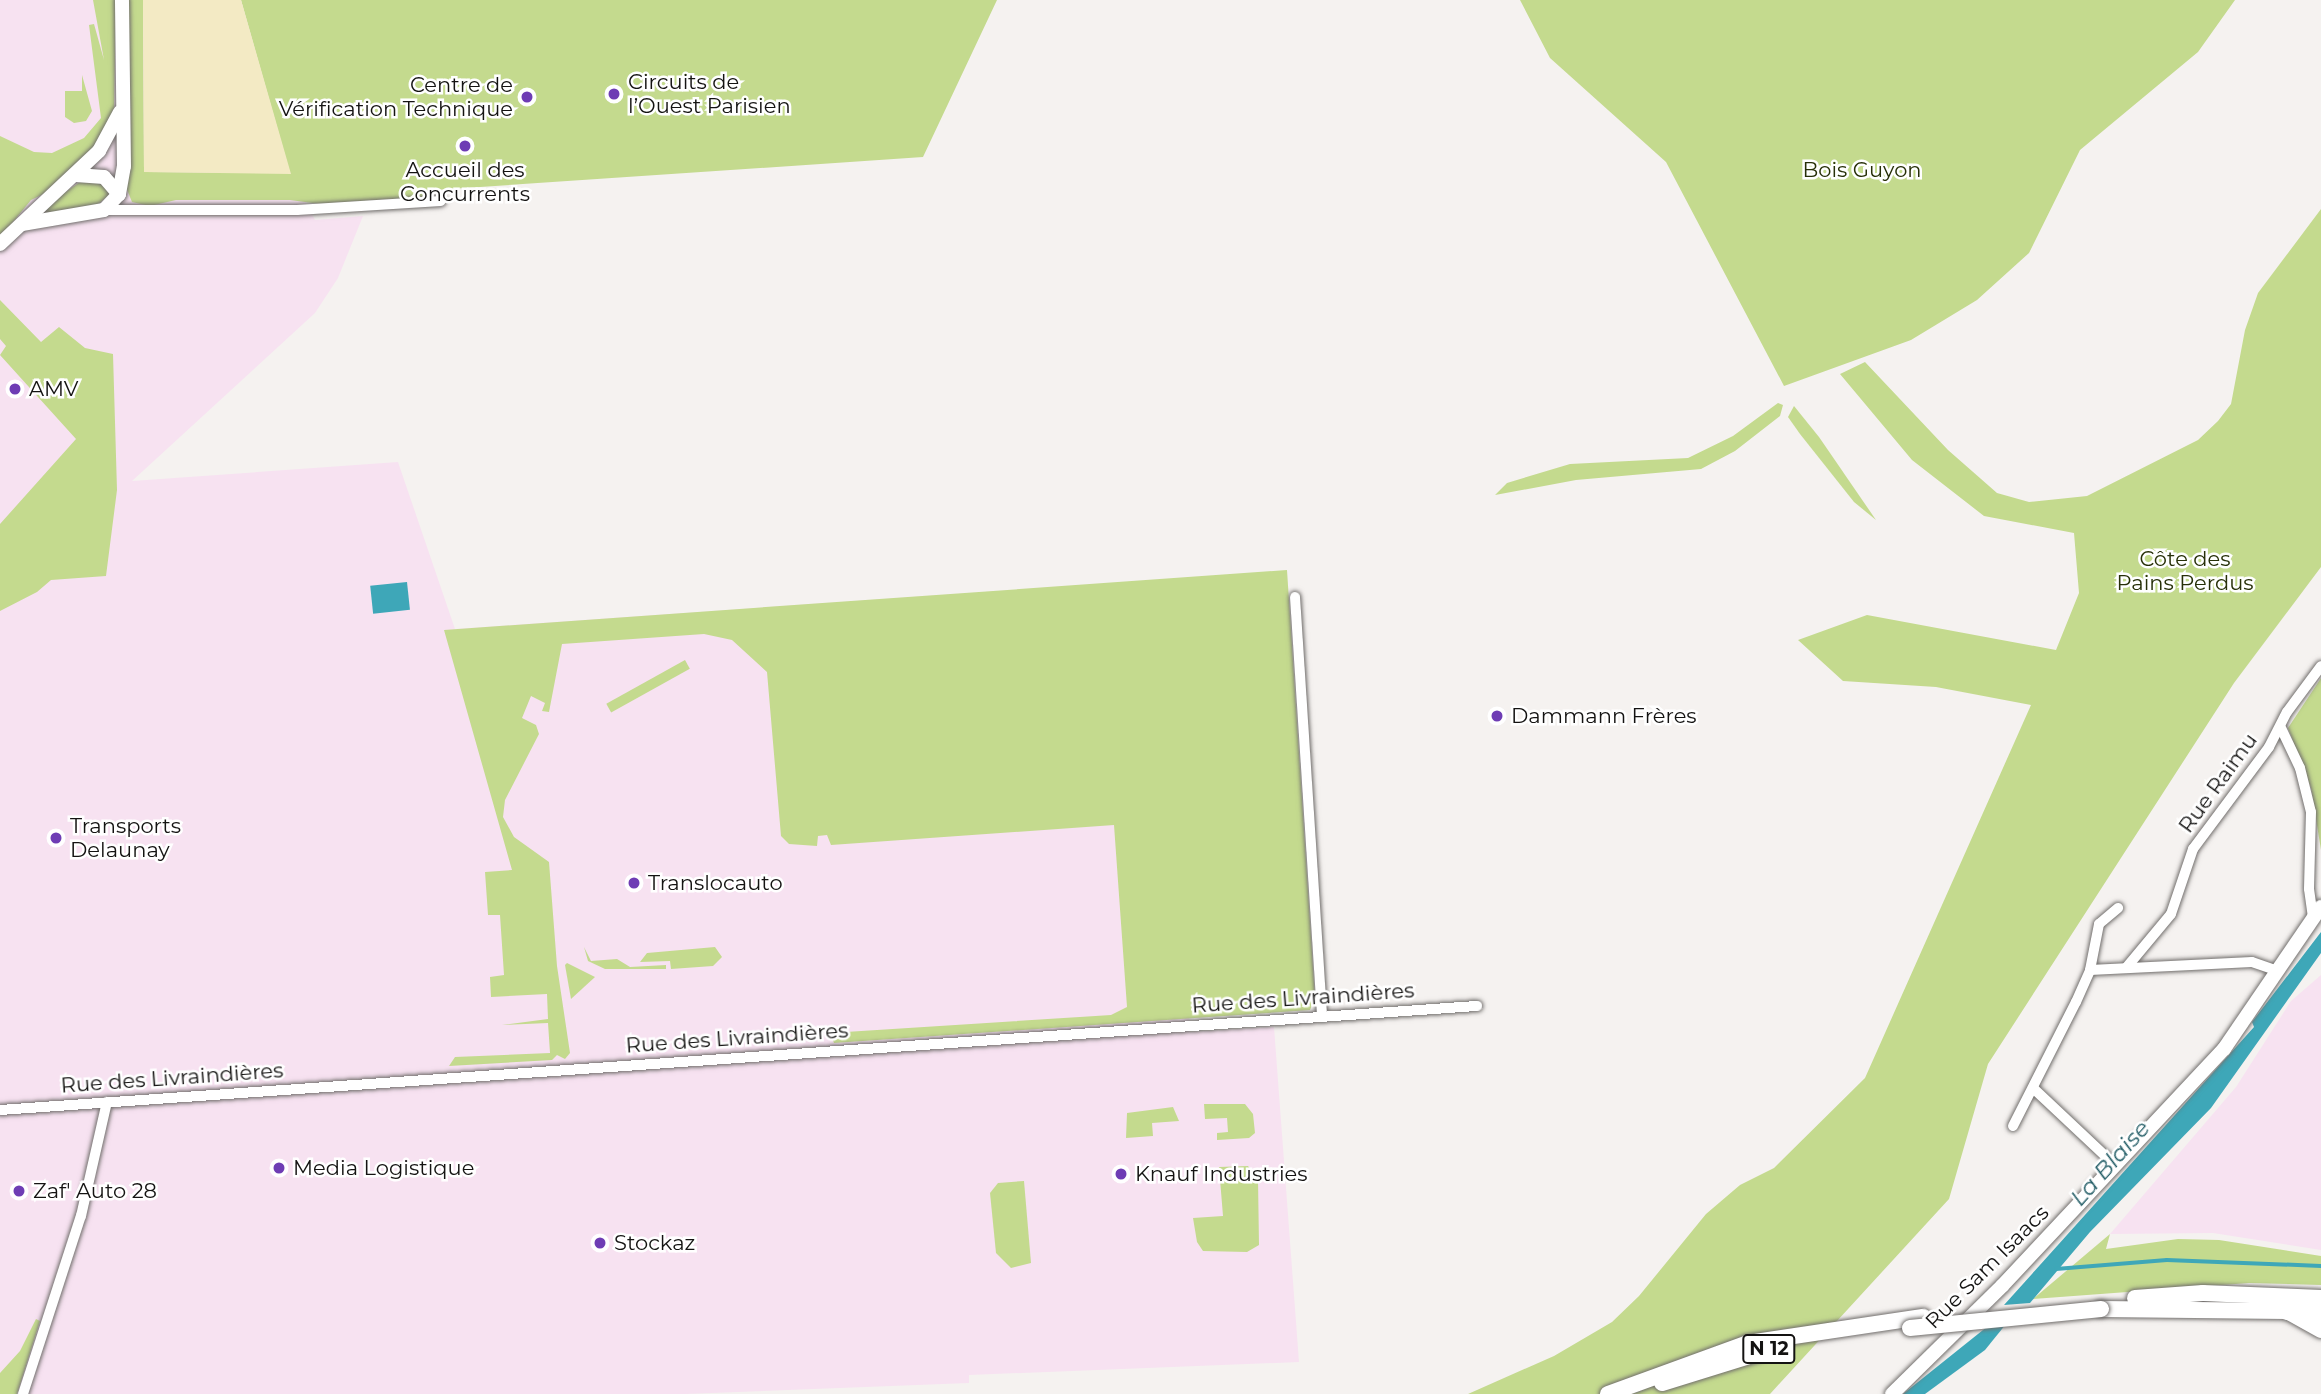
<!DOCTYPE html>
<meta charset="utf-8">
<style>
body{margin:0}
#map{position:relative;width:2321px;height:1394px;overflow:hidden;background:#f5f2f0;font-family:Montserrat,sans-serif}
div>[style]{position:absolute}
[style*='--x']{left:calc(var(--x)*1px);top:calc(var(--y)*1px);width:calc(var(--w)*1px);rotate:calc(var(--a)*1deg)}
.industrial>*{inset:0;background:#f7e2f1}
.green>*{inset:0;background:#c4da8e;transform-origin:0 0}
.sand>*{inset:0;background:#f3eac4}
.water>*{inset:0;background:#3ea7b8;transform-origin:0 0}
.stream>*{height:3.5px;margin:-1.75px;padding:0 1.75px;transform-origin:1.75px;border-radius:1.75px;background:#3ea7b8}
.roads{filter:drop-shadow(0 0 2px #716e6c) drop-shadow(0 0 2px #716e6c)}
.street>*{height:10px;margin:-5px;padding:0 5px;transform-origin:5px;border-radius:5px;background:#fff}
.secondary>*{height:14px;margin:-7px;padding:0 7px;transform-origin:7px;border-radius:7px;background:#fff}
.primary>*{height:16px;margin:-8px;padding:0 8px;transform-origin:8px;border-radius:8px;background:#fff}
.highway>*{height:18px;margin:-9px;padding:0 9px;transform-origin:9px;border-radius:9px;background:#fff}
.bridges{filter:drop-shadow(0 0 2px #716e6c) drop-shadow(0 0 2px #716e6c)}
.primary-bridge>*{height:16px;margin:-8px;padding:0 8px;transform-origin:8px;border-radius:8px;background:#fff}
.dots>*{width:19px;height:19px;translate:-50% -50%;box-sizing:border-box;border:4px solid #fff;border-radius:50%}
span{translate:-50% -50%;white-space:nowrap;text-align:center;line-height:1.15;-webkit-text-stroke:5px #fff;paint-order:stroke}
.shield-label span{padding:2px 5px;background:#fff;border:2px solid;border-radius:5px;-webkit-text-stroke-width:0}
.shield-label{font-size:19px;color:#141312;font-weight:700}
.poi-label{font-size:21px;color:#141312}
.left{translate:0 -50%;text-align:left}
.right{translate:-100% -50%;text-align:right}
.park-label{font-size:21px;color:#273008}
.street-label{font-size:21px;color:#141312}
.water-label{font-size:23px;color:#276069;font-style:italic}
</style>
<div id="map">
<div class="industrial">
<i style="clip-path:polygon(0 0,241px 0,291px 174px,315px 220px,363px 216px,338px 278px,315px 313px,132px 481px,398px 462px,455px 629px,1158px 580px,1190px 1032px,1274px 1027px,1299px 1362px,969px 1375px,969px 1383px,685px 1394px,0 1394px)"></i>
<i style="clip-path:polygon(2321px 975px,2321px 1250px,2213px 1233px,2110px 1234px,2236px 1087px,2291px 1001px)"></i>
</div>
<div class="green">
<i style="clip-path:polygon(93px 0,116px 0,114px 117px,103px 140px,52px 190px,31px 200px,0 238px,0 136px,34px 152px,52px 153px,84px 138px,101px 118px,89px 25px,94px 24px,104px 60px)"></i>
<i style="clip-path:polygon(129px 0,143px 0,144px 172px,290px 173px,241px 0,997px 0,923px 157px,435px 190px,423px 197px,320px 204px,290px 200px,176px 200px,150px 206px,132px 202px,126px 187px)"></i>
<i style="clip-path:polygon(1520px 0,2235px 0,2198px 52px,2080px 150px,2029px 253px,1977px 300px,1911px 340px,1784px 386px,1666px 162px,1550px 58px)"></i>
<i style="clip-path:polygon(82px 75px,92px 111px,86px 121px,74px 123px,65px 117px,65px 91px,82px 91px)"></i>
<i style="clip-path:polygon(83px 180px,100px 181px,110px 194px,97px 205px,42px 215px,42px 208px)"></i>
<i style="clip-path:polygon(2321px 209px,2321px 567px,2234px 683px,1988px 1064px,1949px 1199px,1770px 1394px,1468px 1394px,1554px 1356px,1612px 1322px,1639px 1296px,1706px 1214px,1740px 1185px,1774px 1168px,1865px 1078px,2031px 705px,1936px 687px,1843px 681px,1798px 640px,1867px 615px,2056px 650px,2079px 593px,2074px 533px,1984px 516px,1912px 460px,1840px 374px,1865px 362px,1948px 450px,1997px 493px,2029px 502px,2087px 496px,2198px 440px,2218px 421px,2231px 404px,2245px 330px,2258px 293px)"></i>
<i style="clip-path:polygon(0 300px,41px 342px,59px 327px,85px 348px,113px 354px,117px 490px,106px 576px,51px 580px,37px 592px,0 611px,0 524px,76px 439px,0 355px,6px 346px,0 339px)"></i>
<i style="clip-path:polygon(1778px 403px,1783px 405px,1780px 416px,1735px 451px,1701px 469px,1576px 480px,1495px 495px,1507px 483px,1570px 464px,1688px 458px,1733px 436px)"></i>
<i style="clip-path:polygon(1794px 406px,1819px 437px,1876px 520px,1854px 502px,1800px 434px,1788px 417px)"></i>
<i style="clip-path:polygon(1287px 570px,1315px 998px,1310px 1010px,834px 1043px,830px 1033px,1111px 1015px,1127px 1007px,1114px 825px,831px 845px,827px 835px,818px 836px,817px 846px,789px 844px,781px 836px,767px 672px,732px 640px,704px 634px,562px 644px,549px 712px,542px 711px,545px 703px,531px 696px,522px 718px,536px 725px,539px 734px,505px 800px,503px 817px,514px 837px,549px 862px,557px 966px,570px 1053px,565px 1059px,557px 1055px,552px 1060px,449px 1066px,455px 1057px,550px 1053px,548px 1023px,502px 1025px,548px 1019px,547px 994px,491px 997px,490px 977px,504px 975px,500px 915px,488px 915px,485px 872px,512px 870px,444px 630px)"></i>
<i style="left:685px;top:660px;width:10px;height:90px;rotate:61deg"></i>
<i style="clip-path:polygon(2321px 678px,2321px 850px,2311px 788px,2288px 728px)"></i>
<i style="clip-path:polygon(584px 947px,591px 961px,617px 959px,630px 967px,666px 965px,666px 969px,605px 969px,588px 961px)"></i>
<i style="clip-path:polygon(715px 947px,722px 957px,713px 966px,671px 969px,670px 961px,640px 962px,647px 953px)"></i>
<i style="clip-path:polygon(567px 963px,595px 977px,571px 999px,565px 965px)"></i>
<i style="clip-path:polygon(1204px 1104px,1245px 1104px,1253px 1114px,1255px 1133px,1249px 1138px,1217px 1140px,1217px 1133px,1228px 1132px,1227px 1118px,1205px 1119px)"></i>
<i style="clip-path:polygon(1173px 1107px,1179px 1121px,1152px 1123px,1153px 1136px,1126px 1138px,1127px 1113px)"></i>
<i style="clip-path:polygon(1248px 1166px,1258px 1179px,1259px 1245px,1247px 1252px,1203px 1251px,1197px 1242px,1193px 1218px,1223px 1216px,1219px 1167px)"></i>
<i style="clip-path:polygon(1024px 1181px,1031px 1263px,1011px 1268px,996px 1253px,990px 1193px,998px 1183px)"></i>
<i style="clip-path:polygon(2110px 1234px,2106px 1249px,2178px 1239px,2219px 1240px,2321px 1256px,2321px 1285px,2249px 1283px,2033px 1299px)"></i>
<i style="clip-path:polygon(36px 1319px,40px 1321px,17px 1394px,0 1394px,0 1373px,20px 1351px)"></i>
</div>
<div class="sand">
<i style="clip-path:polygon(143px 0,241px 0,291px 174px,144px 172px)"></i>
</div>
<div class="water">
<i style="left:407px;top:582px;width:28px;height:37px;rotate:84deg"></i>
<i style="clip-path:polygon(2321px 932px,2321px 953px,2211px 1108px,2090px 1232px,2030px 1303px,2004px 1305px,2254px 1027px,2252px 1022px)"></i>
<i style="clip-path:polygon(2006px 1324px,1985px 1350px,1925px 1394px,1903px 1394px,1988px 1326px)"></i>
</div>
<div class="stream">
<i style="--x:2056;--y:1269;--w:111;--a:-4.6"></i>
<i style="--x:2167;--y:1260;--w:154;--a:2.2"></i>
</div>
<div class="roads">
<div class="street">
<i style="--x:104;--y:210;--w:193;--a:0"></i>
<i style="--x:297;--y:210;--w:144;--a:-3.6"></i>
<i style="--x:1295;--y:597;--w:420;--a:86.3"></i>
<i style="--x:2281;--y:728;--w:44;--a:64.6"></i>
<i style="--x:2300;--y:768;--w:45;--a:76"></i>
<i style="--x:2311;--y:812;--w:77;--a:91.5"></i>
<i style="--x:2309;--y:889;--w:29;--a:82"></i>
<i style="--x:2126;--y:968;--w:70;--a:-50.2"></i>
<i style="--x:2171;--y:914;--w:69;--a:-71.3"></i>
<i style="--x:2193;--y:849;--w:127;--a:-53.3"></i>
<i style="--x:2269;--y:747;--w:39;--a:-63"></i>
<i style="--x:2287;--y:712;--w:57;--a:-53.5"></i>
<i style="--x:2090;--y:970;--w:162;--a:-2.8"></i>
<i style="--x:2252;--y:962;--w:28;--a:19"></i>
<i style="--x:2033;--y:1088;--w:114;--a:43.2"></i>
<i style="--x:0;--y:1110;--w:1481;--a:-4.03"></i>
<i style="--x:2013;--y:1126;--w:139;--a:-63.1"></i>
<i style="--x:2076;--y:1002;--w:35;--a:-66"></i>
<i style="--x:2090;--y:970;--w:47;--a:-78.9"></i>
<i style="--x:2099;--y:924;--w:25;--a:-40"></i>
<i style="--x:23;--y:1394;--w:187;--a:-72"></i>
<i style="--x:81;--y:1216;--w:117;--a:-77.2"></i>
</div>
<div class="secondary">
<i style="--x:76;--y:175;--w:28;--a:4"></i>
<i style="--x:104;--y:177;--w:23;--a:49"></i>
<i style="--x:22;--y:224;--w:83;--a:-9.7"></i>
<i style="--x:104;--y:210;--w:22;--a:-47"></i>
<i style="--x:119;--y:194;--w:28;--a:-80"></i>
<i style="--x:124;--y:166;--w:166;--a:-90.7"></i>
<i style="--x:0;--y:244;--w:136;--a:-43.2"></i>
<i style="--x:99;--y:151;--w:44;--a:-61.7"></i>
<i style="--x:1892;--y:1394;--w:154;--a:-44.5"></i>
<i style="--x:2002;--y:1286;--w:325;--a:-46.9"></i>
<i style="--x:2224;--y:1049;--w:172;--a:-55.7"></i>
</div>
<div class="primary">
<i style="--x:2135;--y:1298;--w:68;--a:-4.2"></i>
<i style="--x:2203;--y:1293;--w:118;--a:2.4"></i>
<i style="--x:2101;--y:1309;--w:186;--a:0.6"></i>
<i style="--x:2287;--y:1311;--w:39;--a:29"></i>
<i style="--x:1662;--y:1383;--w:118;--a:-17.2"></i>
<i style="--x:1608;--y:1394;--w:149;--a:-20"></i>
<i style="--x:1748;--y:1343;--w:177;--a:-8.5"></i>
</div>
<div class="highway">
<i style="--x:2287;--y:1311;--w:34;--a:5"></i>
</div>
</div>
<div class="bridges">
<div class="primary-bridge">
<i style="--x:1910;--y:1328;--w:192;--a:-5.7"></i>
</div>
</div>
<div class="dots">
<i style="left:614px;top:94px;background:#6e3cb4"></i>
<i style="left:527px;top:97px;background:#6e3cb4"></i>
<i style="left:465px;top:146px;background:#6e3cb4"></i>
<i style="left:15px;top:389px;background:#6e3cb4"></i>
<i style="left:1497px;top:716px;background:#6e3cb4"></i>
<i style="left:56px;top:838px;background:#6e3cb4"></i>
<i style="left:634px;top:883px;background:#6e3cb4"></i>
<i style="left:279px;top:1168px;background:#6e3cb4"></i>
<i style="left:1121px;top:1174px;background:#6e3cb4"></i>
<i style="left:19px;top:1191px;background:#6e3cb4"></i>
<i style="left:600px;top:1243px;background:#6e3cb4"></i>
</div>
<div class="shield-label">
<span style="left:1769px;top:1349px">N 12</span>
</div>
<div class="poi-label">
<span class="left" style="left:628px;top:94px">Circuits de<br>l’Ouest Parisien</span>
<span class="right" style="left:513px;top:97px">Centre de<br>Vérification Technique</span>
<span style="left:465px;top:182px">Accueil des<br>Concurrents</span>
<span class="left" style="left:29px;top:389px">AMV</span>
<span class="left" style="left:1511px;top:716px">Dammann Frères</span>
<span class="left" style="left:70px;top:838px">Transports<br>Delaunay</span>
<span class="left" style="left:648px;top:883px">Translocauto</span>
<span class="left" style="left:293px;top:1168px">Media Logistique</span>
<span class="left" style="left:1135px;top:1174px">Knauf Industries</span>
<span class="left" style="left:33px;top:1191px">Zaf' Auto 28</span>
<span class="left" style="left:614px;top:1243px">Stockaz</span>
</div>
<div class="park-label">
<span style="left:1862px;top:170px">Bois Guyon</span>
<span style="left:2185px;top:571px">Côte des<br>Pains Perdus</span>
</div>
<div class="street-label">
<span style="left:2218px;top:783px;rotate:-54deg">Rue Raimu</span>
<span style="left:1303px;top:998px;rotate:-4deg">Rue des Livraindières</span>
<span style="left:737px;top:1038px;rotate:-4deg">Rue des Livraindières</span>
<span style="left:172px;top:1078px;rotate:-4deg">Rue des Livraindières</span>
<span style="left:1987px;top:1267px;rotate:-45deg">Rue Sam Isaacs</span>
</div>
<div class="water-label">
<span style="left:2110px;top:1163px;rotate:-48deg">La Blaise</span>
</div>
</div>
